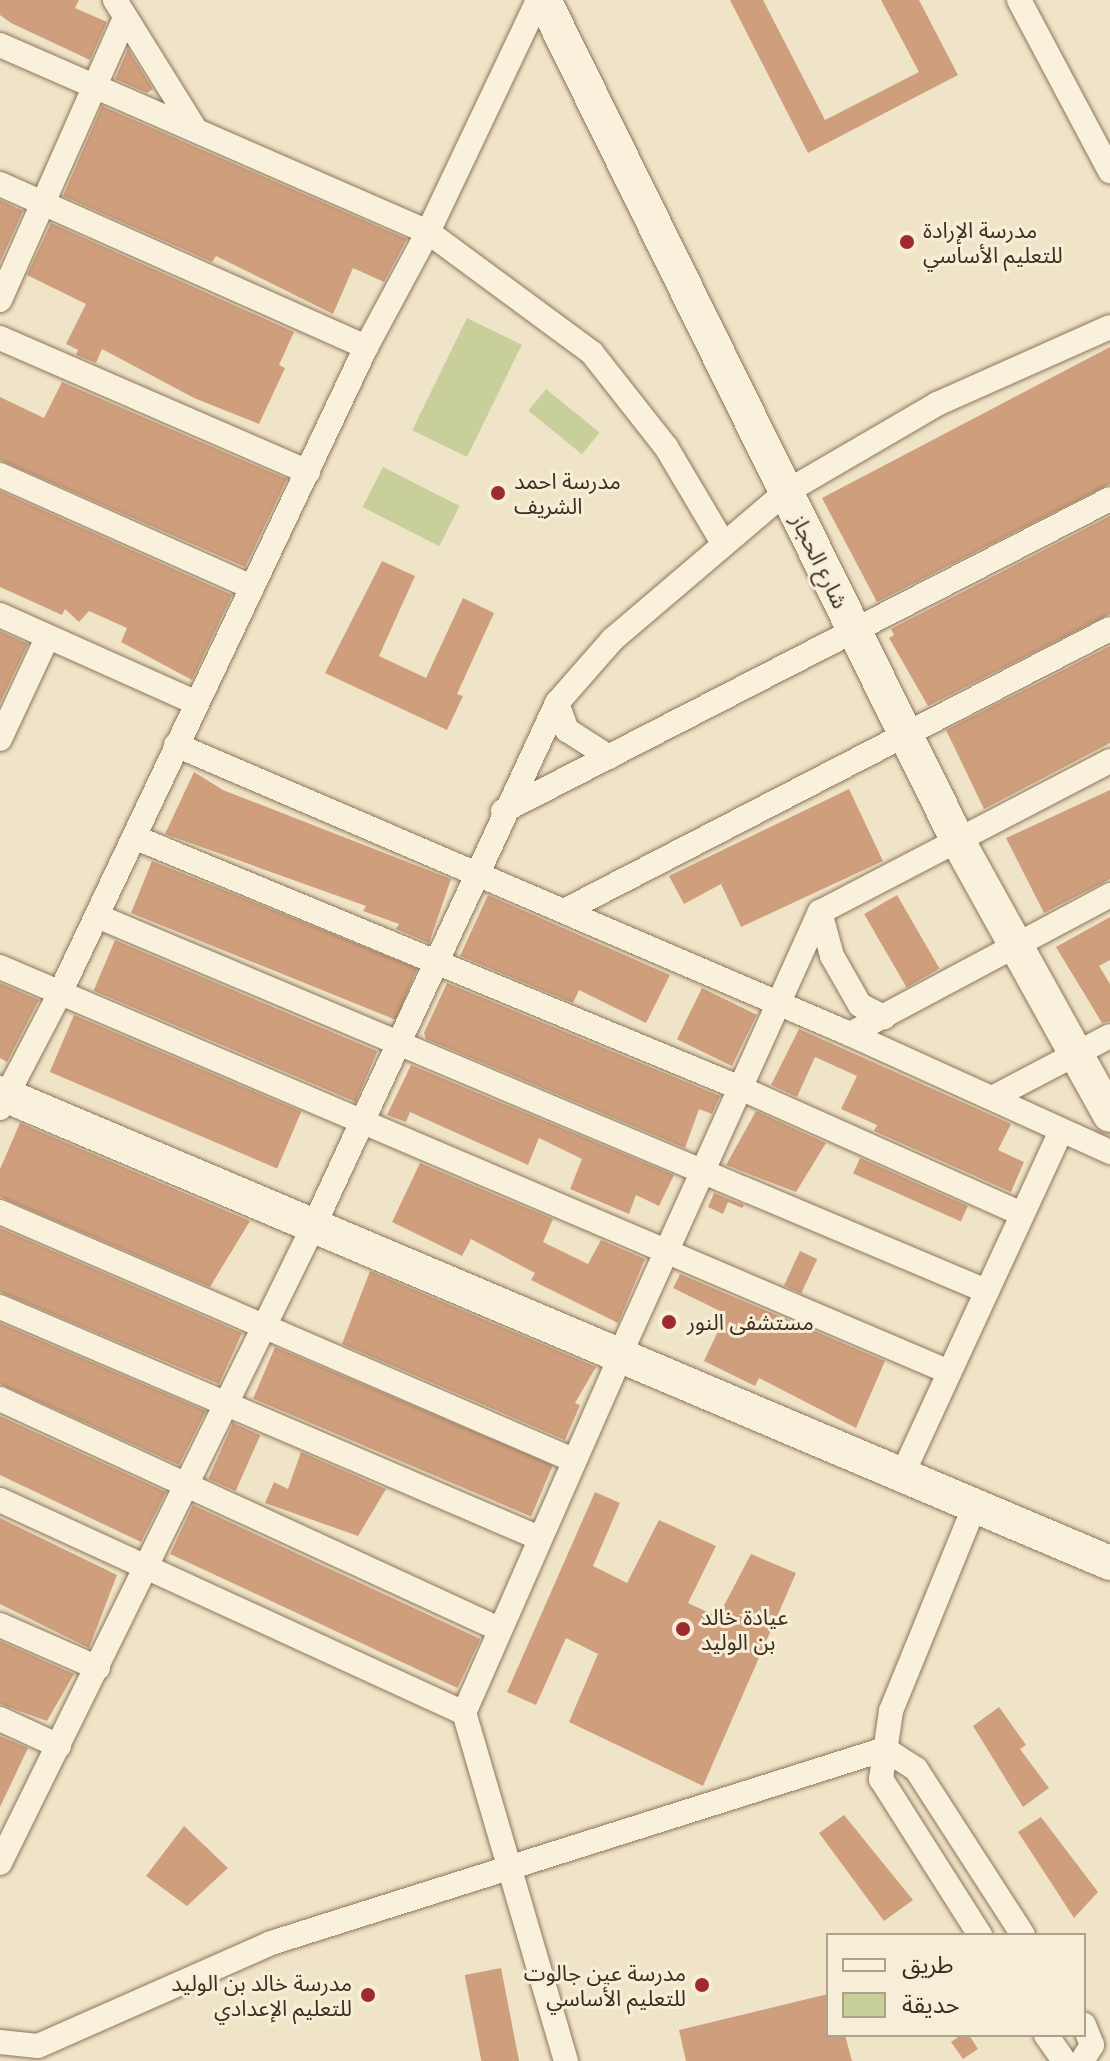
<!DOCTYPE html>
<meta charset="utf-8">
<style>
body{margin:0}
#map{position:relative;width:1110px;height:2061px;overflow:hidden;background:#f0e4c8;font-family:"Playfair Display","Noto Sans Arabic",serif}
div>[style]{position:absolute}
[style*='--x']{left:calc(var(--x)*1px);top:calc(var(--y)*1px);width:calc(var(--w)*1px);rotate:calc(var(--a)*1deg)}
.green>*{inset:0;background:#c9cf9b;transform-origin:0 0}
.building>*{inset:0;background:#cf9f7d;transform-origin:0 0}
.roads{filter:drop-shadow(0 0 2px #8d765c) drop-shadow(0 0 2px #8d765c)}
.street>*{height:24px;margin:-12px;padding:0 12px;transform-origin:12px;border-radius:12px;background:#faf1dc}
.secondary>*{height:34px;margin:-17px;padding:0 17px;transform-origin:17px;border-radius:17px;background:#faf1dc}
.dots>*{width:22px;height:22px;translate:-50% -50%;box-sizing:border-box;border:4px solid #f7eed8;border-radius:50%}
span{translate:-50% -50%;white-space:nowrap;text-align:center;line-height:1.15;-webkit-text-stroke:6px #f7eed8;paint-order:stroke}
.poi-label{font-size:22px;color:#3d2e20}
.left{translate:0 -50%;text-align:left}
.right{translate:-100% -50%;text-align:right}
.street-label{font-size:22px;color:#3d2e20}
.legend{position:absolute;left:826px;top:1933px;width:260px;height:104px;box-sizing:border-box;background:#f7eed8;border:2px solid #ada18e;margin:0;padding:10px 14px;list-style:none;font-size:24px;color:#3d2e20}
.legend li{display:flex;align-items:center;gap:16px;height:40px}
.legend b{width:40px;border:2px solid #ada18e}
</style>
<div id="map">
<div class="green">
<i style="left:467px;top:318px;width:61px;height:125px;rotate:26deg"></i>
<i style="left:546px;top:389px;width:69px;height:28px;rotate:39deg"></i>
<i style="left:383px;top:467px;width:86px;height:45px;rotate:27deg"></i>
</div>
<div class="building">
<i style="clip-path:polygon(0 0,79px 0,75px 8px,107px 22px,90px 60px,11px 23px,0 15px)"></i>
<i style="clip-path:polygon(730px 0,763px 0,825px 120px,919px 72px,881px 0,919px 0,958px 75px,808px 153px)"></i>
<i style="clip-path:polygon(128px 49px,153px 89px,147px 93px,115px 79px)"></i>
<i style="clip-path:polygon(102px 106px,407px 239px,384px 282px,353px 268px,333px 314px,216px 256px,212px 262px,63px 196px)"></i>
<i style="clip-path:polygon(0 200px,23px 211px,0 262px)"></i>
<i style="clip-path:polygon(51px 223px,294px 332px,279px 365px,285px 368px,259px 424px,194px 398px,102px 349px,96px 363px,76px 355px,78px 350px,66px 344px,86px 304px,27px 275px)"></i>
<i style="clip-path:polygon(1110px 347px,1110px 484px,877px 602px,822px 498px)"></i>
<i style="clip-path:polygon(62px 382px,287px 479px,245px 567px,0 460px,0 397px,44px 418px)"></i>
<i style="clip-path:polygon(0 491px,232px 595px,192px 680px,121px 642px,127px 628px,89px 611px,79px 622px,65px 609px,62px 615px,0 587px)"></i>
<i style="clip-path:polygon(1110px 516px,1110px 614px,928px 706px,889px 638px,894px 635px,891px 629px)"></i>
<i style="clip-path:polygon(382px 561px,415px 576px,379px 656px,426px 678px,463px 598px,494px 613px,457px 694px,463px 696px,447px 730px,325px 673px)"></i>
<i style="clip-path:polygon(0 631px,28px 644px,0 703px)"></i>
<i style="clip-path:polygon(1110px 646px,1110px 743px,984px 809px,946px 730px)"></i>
<i style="clip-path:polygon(194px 772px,223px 790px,451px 879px,429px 943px,396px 929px,399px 924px,363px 911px,366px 906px,165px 834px)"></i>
<i style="clip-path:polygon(849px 789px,883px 861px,741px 927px,721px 884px,684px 904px,669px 876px)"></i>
<i style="clip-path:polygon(1110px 790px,1110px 879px,1044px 913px,1006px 838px)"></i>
<i style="left:152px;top:861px;width:286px;height:56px;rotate:22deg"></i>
<i style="clip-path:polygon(488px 895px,670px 975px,646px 1023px,579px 990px,573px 1003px,460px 956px)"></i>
<i style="left:897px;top:895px;width:85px;height:38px;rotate:60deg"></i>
<i style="clip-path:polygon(1110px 917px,1110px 960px,1099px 966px,1110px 984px,1110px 1021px,1102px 1023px,1056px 947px)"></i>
<i style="left:115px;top:940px;width:285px;height:55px;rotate:23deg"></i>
<i style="clip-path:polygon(0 983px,39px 1000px,7px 1062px,0 1058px)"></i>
<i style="clip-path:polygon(447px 983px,720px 1096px,712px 1114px,699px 1109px,685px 1148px,426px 1039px,424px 1033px)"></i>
<i style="left:702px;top:988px;width:61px;height:57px;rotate:26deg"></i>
<i style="left:74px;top:1015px;width:247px;height:62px;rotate:23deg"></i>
<i style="clip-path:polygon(799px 1029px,1011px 1124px,998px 1150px,1024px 1162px,1011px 1192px,874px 1131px,877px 1125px,841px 1109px,857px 1076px,815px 1057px,797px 1097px,771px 1085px)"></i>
<i style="clip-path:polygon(411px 1065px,674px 1175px,659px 1206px,636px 1195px,629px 1214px,570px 1189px,582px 1159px,539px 1138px,528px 1165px,410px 1112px,406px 1122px,387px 1115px)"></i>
<i style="clip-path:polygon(756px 1111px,826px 1143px,796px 1192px,726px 1165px)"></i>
<i style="clip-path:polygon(20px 1123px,250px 1221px,210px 1287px,0 1197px,0 1169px)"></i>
<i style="left:860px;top:1158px;width:118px;height:17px;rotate:24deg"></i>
<i style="clip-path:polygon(420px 1163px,553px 1219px,543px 1242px,588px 1264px,601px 1240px,645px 1259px,618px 1323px,531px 1280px,535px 1273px,471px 1239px,462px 1256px,392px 1222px)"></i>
<i style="clip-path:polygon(714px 1193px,744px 1205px,742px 1208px,728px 1202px,723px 1214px,708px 1207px)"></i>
<i style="clip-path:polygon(0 1228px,242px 1333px,219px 1384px,0 1292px)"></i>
<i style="left:800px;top:1251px;width:19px;height:38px;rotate:25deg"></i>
<i style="clip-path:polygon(370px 1271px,596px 1367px,575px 1403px,580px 1405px,565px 1440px,342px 1344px)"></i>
<i style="clip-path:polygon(680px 1274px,885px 1361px,856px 1428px,759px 1378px,755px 1386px,704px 1361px,726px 1314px,673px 1288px)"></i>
<i style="clip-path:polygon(0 1323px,206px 1411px,179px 1465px,0 1384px)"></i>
<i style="left:275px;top:1347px;width:302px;height:56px;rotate:23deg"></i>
<i style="clip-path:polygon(0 1416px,166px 1492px,141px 1542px,0 1475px)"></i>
<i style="left:233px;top:1423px;width:30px;height:61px;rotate:24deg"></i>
<i style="clip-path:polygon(301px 1452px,386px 1489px,358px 1536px,265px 1503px,274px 1482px,288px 1489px)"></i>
<i style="clip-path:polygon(595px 1492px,620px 1503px,593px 1566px,627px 1583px,659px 1520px,716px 1546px,688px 1603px,718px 1617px,751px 1554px,796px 1573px,703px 1786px,569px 1722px,598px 1654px,566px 1638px,536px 1705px,507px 1692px)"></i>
<i style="left:193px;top:1505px;width:317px;height:54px;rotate:25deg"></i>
<i style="clip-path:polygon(0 1518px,117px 1575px,89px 1648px,0 1604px)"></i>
<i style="clip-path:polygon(0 1641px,74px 1674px,47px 1721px,0 1704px)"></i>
<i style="clip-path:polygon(999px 1707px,1026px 1745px,1020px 1749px,1049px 1788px,1023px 1807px,973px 1726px)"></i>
<i style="clip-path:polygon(0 1736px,28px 1748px,0 1807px)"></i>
<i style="clip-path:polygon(844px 1815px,913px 1900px,884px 1921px,819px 1833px)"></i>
<i style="clip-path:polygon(1041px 1817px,1098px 1892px,1074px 1918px,1018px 1832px)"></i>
<i style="clip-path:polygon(184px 1826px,228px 1868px,187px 1906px,146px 1876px)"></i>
<i style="left:501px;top:1968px;width:95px;height:37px;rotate:79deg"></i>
<i style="clip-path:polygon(828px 1994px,828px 2035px,845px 2035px,852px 2061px,686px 2061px,679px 2030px)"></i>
<i style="clip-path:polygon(961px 2035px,969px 2035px,978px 2049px,963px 2059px,951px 2042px)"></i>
</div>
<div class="roads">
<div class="street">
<i style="--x:115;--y:0;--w:152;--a:58.2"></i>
<i style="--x:1019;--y:0;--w:194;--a:62"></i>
<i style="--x:0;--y:45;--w:467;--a:23.6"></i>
<i style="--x:428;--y:232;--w:204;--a:36.4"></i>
<i style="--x:592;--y:353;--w:120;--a:51.8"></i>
<i style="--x:666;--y:447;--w:112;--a:59.3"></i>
<i style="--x:0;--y:184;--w:401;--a:24"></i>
<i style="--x:0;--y:300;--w:308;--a:-66.1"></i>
<i style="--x:0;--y:338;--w:336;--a:23.5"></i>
<i style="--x:0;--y:475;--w:276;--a:24"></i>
<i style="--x:0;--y:615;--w:216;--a:24.1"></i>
<i style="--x:557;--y:703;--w:29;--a:70"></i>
<i style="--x:567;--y:730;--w:50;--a:32.7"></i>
<i style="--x:0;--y:739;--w:111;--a:-65"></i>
<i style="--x:176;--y:745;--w:733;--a:23.21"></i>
<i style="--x:850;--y:1034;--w:286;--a:24.4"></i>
<i style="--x:503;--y:811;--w:682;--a:-27.2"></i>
<i style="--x:134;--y:837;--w:654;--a:22.49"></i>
<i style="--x:738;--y:1087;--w:311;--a:24.1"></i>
<i style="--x:566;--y:910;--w:612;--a:-27.32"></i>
<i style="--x:820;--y:912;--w:46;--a:74.7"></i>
<i style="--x:832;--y:956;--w:56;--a:60.3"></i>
<i style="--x:860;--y:1005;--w:27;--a:27"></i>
<i style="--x:97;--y:916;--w:965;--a:22.87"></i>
<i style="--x:0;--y:967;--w:1032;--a:23.11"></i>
<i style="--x:850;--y:1034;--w:295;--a:-28.1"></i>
<i style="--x:992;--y:1098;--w:133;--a:-27.7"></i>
<i style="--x:0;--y:1108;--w:130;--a:-62.4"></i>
<i style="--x:60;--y:993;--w:715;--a:-64.65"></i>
<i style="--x:366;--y:347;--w:131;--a:-61.7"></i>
<i style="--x:428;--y:232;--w:257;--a:-64.6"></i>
<i style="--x:0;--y:1212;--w:624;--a:23.4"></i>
<i style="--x:0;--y:1307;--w:584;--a:23.19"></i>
<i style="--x:621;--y:1352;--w:483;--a:-65.7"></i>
<i style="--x:820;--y:912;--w:327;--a:-27.5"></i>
<i style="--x:0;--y:1399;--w:549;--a:24.75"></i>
<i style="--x:903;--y:1473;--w:377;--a:-65.2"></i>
<i style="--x:0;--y:1500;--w:511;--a:24.66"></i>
<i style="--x:975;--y:1505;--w:222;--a:112.2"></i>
<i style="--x:891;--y:1711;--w:69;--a:98.4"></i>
<i style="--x:881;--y:1779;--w:185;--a:57.6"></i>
<i style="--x:0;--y:1625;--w:107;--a:23.7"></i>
<i style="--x:0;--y:1719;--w:65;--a:24.6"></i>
<i style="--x:885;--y:1749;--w:37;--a:33"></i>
<i style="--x:916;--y:1769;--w:197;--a:57.2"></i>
<i style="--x:0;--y:1863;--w:713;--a:-63.79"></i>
<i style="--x:315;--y:1223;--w:574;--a:-65.04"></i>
<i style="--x:557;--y:703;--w:85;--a:-48.8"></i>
<i style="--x:613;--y:639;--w:227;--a:-40.4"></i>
<i style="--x:786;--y:492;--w:175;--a:-30.2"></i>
<i style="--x:937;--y:404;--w:189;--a:-24"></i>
<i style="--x:1046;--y:2035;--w:32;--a:55"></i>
<i style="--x:0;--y:2042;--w:38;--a:6"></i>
<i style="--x:38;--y:2046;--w:255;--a:-23.8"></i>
<i style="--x:271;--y:1943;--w:644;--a:-17.53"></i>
<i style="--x:566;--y:2061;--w:363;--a:-106.3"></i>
<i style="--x:464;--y:1713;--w:379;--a:-66.3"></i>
<i style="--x:1082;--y:2061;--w:19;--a:-58"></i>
<i style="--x:1092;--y:2045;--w:22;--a:-112"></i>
</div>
<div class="secondary">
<i style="--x:544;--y:0;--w:937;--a:63.79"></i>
<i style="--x:958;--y:841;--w:313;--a:61"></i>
<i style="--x:0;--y:1093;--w:1205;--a:22.95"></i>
</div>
</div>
<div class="dots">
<i style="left:907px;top:242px;background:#9e2a2b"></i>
<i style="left:498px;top:493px;background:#9e2a2b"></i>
<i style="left:669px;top:1322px;background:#9e2a2b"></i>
<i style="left:683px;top:1629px;background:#9e2a2b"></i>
<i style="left:702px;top:1985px;background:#9e2a2b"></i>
<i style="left:368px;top:1995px;background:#9e2a2b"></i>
</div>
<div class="poi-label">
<span class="left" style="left:923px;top:242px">مدرسة الإرادة<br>للتعليم الأساسي</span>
<span class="left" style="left:514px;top:493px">مدرسة احمد<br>الشريف</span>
<span class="left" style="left:687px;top:1322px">مستشفى النور</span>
<span class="left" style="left:701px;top:1629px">عيادة خالد<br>بن الوليد</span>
<span class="right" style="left:686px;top:1985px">مدرسة عين جالوت<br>للتعليم الأساسي</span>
<span class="right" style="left:352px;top:1995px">مدرسة خالد بن الوليد<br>للتعليم الإعدادي</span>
</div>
<div class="street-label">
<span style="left:820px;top:561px;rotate:64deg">شارع الحجاز</span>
</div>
<ul class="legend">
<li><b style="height:10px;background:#faf1dc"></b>طريق</li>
<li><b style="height:22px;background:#c9cf9b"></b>حديقة</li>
</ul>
</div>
